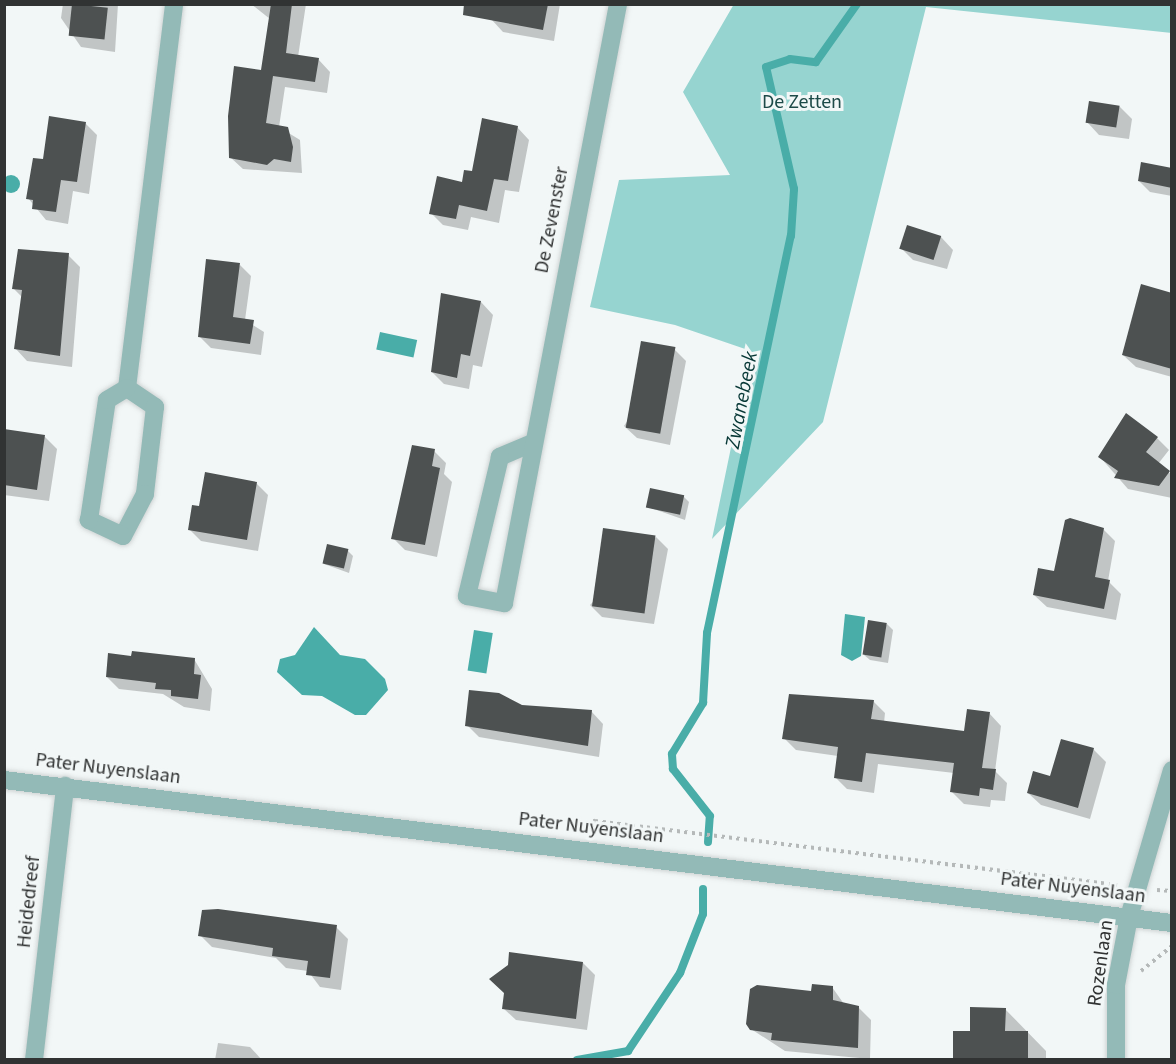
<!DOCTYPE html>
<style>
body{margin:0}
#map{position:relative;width:1176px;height:1064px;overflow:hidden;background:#f2f7f7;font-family:"Source Sans 3",sans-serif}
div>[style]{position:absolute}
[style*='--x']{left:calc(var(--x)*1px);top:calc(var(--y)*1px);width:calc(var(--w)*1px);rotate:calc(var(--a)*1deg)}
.green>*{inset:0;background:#96d4d0}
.water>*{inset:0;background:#49ada8;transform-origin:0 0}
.round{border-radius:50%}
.shadow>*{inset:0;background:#0003}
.stream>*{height:8px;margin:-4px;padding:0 4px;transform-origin:4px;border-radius:4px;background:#49ada8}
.building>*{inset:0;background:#4d5151;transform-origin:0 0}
.path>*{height:4px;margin-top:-2px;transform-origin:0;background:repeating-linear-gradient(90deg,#b5b9b9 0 3px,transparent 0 7.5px)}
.roads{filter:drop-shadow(0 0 2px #cfd4d4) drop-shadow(0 0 2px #cfd4d4)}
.minor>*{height:18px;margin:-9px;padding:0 9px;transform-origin:9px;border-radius:9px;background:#93bab7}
.tertiary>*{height:18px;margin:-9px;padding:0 9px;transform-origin:9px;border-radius:9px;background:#93bab7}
span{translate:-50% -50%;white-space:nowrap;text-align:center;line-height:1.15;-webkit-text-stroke:6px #f2f7f7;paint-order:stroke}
.park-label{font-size:20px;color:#1d4a48}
.street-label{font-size:20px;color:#313333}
.water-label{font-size:21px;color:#063735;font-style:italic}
.frame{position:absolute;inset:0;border:6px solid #313333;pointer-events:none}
</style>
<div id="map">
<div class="green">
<i style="clip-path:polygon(734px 4px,1171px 5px,1172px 33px,926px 7px,823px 422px,712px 539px,751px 351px,675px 325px,590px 307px,619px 180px,730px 175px,683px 92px)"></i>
</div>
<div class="water">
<i class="round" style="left:2px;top:175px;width:18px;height:18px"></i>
<i style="left:380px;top:332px;width:38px;height:18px;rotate:12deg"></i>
<i style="clip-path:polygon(845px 614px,865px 617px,861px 656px,852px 661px,841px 655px)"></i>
<i style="clip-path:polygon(314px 627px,340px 655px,365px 659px,385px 679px,388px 690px,366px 715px,355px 715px,322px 696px,302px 695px,277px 672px,280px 659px,295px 655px)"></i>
<i style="left:474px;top:630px;width:19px;height:41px;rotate:9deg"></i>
</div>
<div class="shadow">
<i style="clip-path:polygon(63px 4px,118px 4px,115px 52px,81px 47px,61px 18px)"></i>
<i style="clip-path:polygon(251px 4px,306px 4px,298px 57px,318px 59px,330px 72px,327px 93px,285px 87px,279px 127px,300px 140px,302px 173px,243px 169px,230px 157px,262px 72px,270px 19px)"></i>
<i style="clip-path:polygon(494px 4px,560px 4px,554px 41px,503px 32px,491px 19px)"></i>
<i style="clip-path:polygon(1120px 107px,1132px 119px,1129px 139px,1099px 135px,1087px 122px)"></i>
<i style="clip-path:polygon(85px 123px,97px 135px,89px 194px,73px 191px,68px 224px,46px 220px,28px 198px,44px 161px)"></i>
<i style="clip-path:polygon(517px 127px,529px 140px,519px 192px,505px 190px,499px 223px,471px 217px,468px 230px,443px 225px,431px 213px)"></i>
<i style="clip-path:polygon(1172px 170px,1172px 196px,1150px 192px,1139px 181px)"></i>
<i style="clip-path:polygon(908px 226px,941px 237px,953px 250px,947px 269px,913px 260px,901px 248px)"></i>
<i style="clip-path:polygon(68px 255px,80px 267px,72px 367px,27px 361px,15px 348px,23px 298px,13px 288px)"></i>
<i style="clip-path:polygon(240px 265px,251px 276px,245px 320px,264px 332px,261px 355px,211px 348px,200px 337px)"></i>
<i style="clip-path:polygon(1172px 294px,1172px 377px,1136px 367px,1123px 355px)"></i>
<i style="clip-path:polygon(481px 302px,493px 315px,482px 367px,473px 365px,469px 389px,444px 384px,432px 372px)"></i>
<i style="clip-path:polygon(674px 349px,686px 361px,670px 445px,637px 438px,624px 426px)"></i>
<i style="clip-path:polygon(4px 432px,45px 437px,57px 449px,49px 501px,4px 495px)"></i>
<i style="clip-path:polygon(1157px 438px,1169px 450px,1158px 464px,1172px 475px,1172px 498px,1128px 489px,1100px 457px)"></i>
<i style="clip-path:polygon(434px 451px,446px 463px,444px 474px,452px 482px,437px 557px,405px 550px,393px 538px)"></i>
<i style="clip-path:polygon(256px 483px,268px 495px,258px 551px,201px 541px,189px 529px,201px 508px)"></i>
<i style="clip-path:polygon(683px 496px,689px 502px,685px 520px,648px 507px)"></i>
<i style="clip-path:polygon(1103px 529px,1115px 541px,1108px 581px,1121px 594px,1116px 620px,1047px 607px,1034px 595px)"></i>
<i style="clip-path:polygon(656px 537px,668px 549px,654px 624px,602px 617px,590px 605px)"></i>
<i style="clip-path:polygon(347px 550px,353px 556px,349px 573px,324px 564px)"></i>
<i style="clip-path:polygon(887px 624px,893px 630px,888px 663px,870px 660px,864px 655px)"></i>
<i style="clip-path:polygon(132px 657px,194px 659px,212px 689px,210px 711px,184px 707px,163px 694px,119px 689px,107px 677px)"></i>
<i style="clip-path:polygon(873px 701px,885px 713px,884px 723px,965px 733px,989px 713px,1001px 726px,995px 771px,1007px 783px,1005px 801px,991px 800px,990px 807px,964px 804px,952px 792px,954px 773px,878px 764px,874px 793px,847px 789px,835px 777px,838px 756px,796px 750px,784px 738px)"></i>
<i style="clip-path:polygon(521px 706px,591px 711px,603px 724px,599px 757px,479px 737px,467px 725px)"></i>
<i style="clip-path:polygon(1093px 749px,1106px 762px,1090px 819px,1041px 805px,1028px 793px)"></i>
<i style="clip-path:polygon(336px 927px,348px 939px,341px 990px,320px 987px,308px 971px,286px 968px,276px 958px,212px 947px,200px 935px)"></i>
<i style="clip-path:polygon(583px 963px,595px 975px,587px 1030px,516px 1020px,503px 1008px)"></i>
<i style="clip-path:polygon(832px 987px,844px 1004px,858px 1007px,871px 1020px,870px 1059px,785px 1051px,751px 1029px)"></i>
<i style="clip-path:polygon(1005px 1009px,1046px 1051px,1046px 1060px,955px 1060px,955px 1032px,972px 1032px)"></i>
<i style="clip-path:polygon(218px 1043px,250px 1047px,262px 1060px,215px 1060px)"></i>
</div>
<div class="stream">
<i style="--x:708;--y:842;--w:26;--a:-86"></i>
<i style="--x:710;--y:816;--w:60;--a:-128.2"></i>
<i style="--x:673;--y:769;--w:15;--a:-94"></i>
<i style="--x:672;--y:754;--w:60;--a:-58.7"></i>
<i style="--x:703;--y:703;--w:70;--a:-86.7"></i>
<i style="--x:707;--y:633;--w:406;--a:-78.1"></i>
<i style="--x:791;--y:236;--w:47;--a:-86.3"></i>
<i style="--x:794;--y:189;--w:125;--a:-102.9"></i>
<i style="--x:766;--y:67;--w:25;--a:-18"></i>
<i style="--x:790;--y:59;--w:26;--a:7"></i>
<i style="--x:816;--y:62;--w:71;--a:-54.7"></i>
<i style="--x:577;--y:1060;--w:52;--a:-10"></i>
<i style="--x:628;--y:1051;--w:94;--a:-56.3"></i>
<i style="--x:680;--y:973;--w:63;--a:-68.7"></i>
<i style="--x:703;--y:914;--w:25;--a:-90"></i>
</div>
<div class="building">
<i style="left:72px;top:4px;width:36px;height:32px;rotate:6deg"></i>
<i style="clip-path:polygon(271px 4px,292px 4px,286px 53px,319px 58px,315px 82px,273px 76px,266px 123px,288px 127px,293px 147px,291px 162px,274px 159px,267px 165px,229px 158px,228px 116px,234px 66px,261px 70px)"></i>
<i style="clip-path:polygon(464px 4px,548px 4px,543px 30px,463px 15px)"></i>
<i style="left:1089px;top:101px;width:31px;height:22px;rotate:9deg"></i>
<i style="clip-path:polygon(49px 116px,86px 122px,77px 182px,61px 180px,56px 212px,32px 209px,33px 200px,26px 199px,33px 158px,43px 159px)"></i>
<i style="clip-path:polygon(482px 118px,518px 126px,508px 181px,494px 179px,487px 211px,459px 205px,456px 219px,429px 214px,437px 176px,462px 182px,464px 170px,472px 171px)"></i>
<i style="clip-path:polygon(1141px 162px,1172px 168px,1172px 188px,1138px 181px)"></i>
<i style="left:907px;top:225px;width:36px;height:25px;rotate:18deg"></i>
<i style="clip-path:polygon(18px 249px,69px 253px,60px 356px,14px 349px,22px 290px,12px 289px)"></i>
<i style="clip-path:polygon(206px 259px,240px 263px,233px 317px,254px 320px,250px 344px,198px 337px)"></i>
<i style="clip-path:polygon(1141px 284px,1172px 293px,1172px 369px,1122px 355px)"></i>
<i style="clip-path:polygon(441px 293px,481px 301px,470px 356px,461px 354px,457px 378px,431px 372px)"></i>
<i style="left:641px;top:341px;width:35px;height:88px;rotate:10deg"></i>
<i style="clip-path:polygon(1126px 413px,1158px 437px,1146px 452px,1170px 471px,1159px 486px,1114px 478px,1118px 471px,1098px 457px)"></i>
<i style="clip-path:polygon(4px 429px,45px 435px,37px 490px,4px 485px)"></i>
<i style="clip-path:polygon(412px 445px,435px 449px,432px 466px,440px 468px,425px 545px,391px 539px)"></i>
<i style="clip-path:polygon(205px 472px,257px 482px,247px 540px,188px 530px,192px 505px,199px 506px)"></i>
<i style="left:650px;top:488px;width:35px;height:20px;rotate:12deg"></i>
<i style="clip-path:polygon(1070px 518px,1104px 528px,1095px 577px,1110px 580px,1104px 609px,1033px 595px,1038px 568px,1054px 571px,1065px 520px)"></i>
<i style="left:603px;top:528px;width:53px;height:79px;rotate:8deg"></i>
<i style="left:327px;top:544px;width:22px;height:20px;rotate:13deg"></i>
<i style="left:868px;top:620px;width:19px;height:35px;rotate:9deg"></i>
<i style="clip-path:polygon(132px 651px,195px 658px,194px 674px,201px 675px,198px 699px,171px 696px,171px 690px,155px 689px,156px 683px,106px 677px,108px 653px,131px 656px)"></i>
<i style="clip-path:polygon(469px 690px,499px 693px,522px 705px,592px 710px,588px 746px,465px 726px)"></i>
<i style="clip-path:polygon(789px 694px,874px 700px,871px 719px,964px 731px,967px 709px,990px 712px,982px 768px,996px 769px,993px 790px,980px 788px,979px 796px,950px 792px,954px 763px,866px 753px,862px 782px,834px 778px,838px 747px,782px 739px)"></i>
<i style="clip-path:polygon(1061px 739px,1094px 748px,1078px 808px,1027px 793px,1033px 771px,1050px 776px)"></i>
<i style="clip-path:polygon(218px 909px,337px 925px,330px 978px,306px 975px,308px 961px,272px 956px,273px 948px,198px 936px,202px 910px)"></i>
<i style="clip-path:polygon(509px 952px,583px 962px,576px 1019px,502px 1009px,504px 993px,489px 979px,508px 965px)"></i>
<i style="clip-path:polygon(812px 984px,833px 986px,833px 1000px,859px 1006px,858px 1048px,771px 1040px,772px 1033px,750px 1030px,746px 1024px,750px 989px,757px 985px,811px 991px)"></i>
<i style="clip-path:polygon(970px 1007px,1006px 1008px,1005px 1031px,1028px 1031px,1028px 1059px,953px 1059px,953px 1031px,970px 1031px)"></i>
</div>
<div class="path">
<i style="--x:571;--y:826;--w:25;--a:-12"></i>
<i style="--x:595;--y:821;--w:526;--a:6.99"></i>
<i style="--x:1157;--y:890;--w:15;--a:4"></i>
<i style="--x:1141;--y:971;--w:40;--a:-39"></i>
</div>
<div class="roads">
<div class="minor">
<i style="--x:127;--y:388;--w:387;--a:-83"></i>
<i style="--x:127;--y:388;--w:34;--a:34"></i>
<i style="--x:155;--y:407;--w:88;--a:96.6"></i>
<i style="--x:145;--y:494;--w:47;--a:117.6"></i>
<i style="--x:123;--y:536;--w:38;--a:-155"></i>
<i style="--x:89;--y:520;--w:121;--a:-81.5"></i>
<i style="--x:107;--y:400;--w:23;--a:-31"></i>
<i style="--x:530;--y:444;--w:33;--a:157"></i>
<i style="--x:500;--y:457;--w:143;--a:103.4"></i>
<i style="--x:467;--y:596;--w:38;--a:11"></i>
<i style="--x:504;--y:603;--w:610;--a:-79.22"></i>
<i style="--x:34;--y:1060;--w:276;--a:-83.5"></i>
<i style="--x:1116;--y:1060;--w:75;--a:-90"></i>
<i style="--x:1116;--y:985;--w:69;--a:-79.2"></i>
<i style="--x:1129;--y:917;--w:153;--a:-73.7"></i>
</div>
<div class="tertiary">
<i style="--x:4;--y:780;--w:1177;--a:6.98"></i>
</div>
</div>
<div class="park-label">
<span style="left:802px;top:102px">De Zetten</span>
</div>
<div class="street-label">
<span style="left:552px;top:220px;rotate:-79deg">De Zevenster</span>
<span style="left:108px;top:769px;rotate:7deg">Pater Nuyenslaan</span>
<span style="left:591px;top:828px;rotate:7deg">Pater Nuyenslaan</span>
<span style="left:1073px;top:888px;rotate:7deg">Pater Nuyenslaan</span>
<span style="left:29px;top:902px;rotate:-84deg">Heidedreef</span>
<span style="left:1101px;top:963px;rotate:-82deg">Rozenlaan</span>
</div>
<div class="water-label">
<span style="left:741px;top:400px;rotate:-79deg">Zwanebeek</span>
</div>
<div class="frame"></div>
</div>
